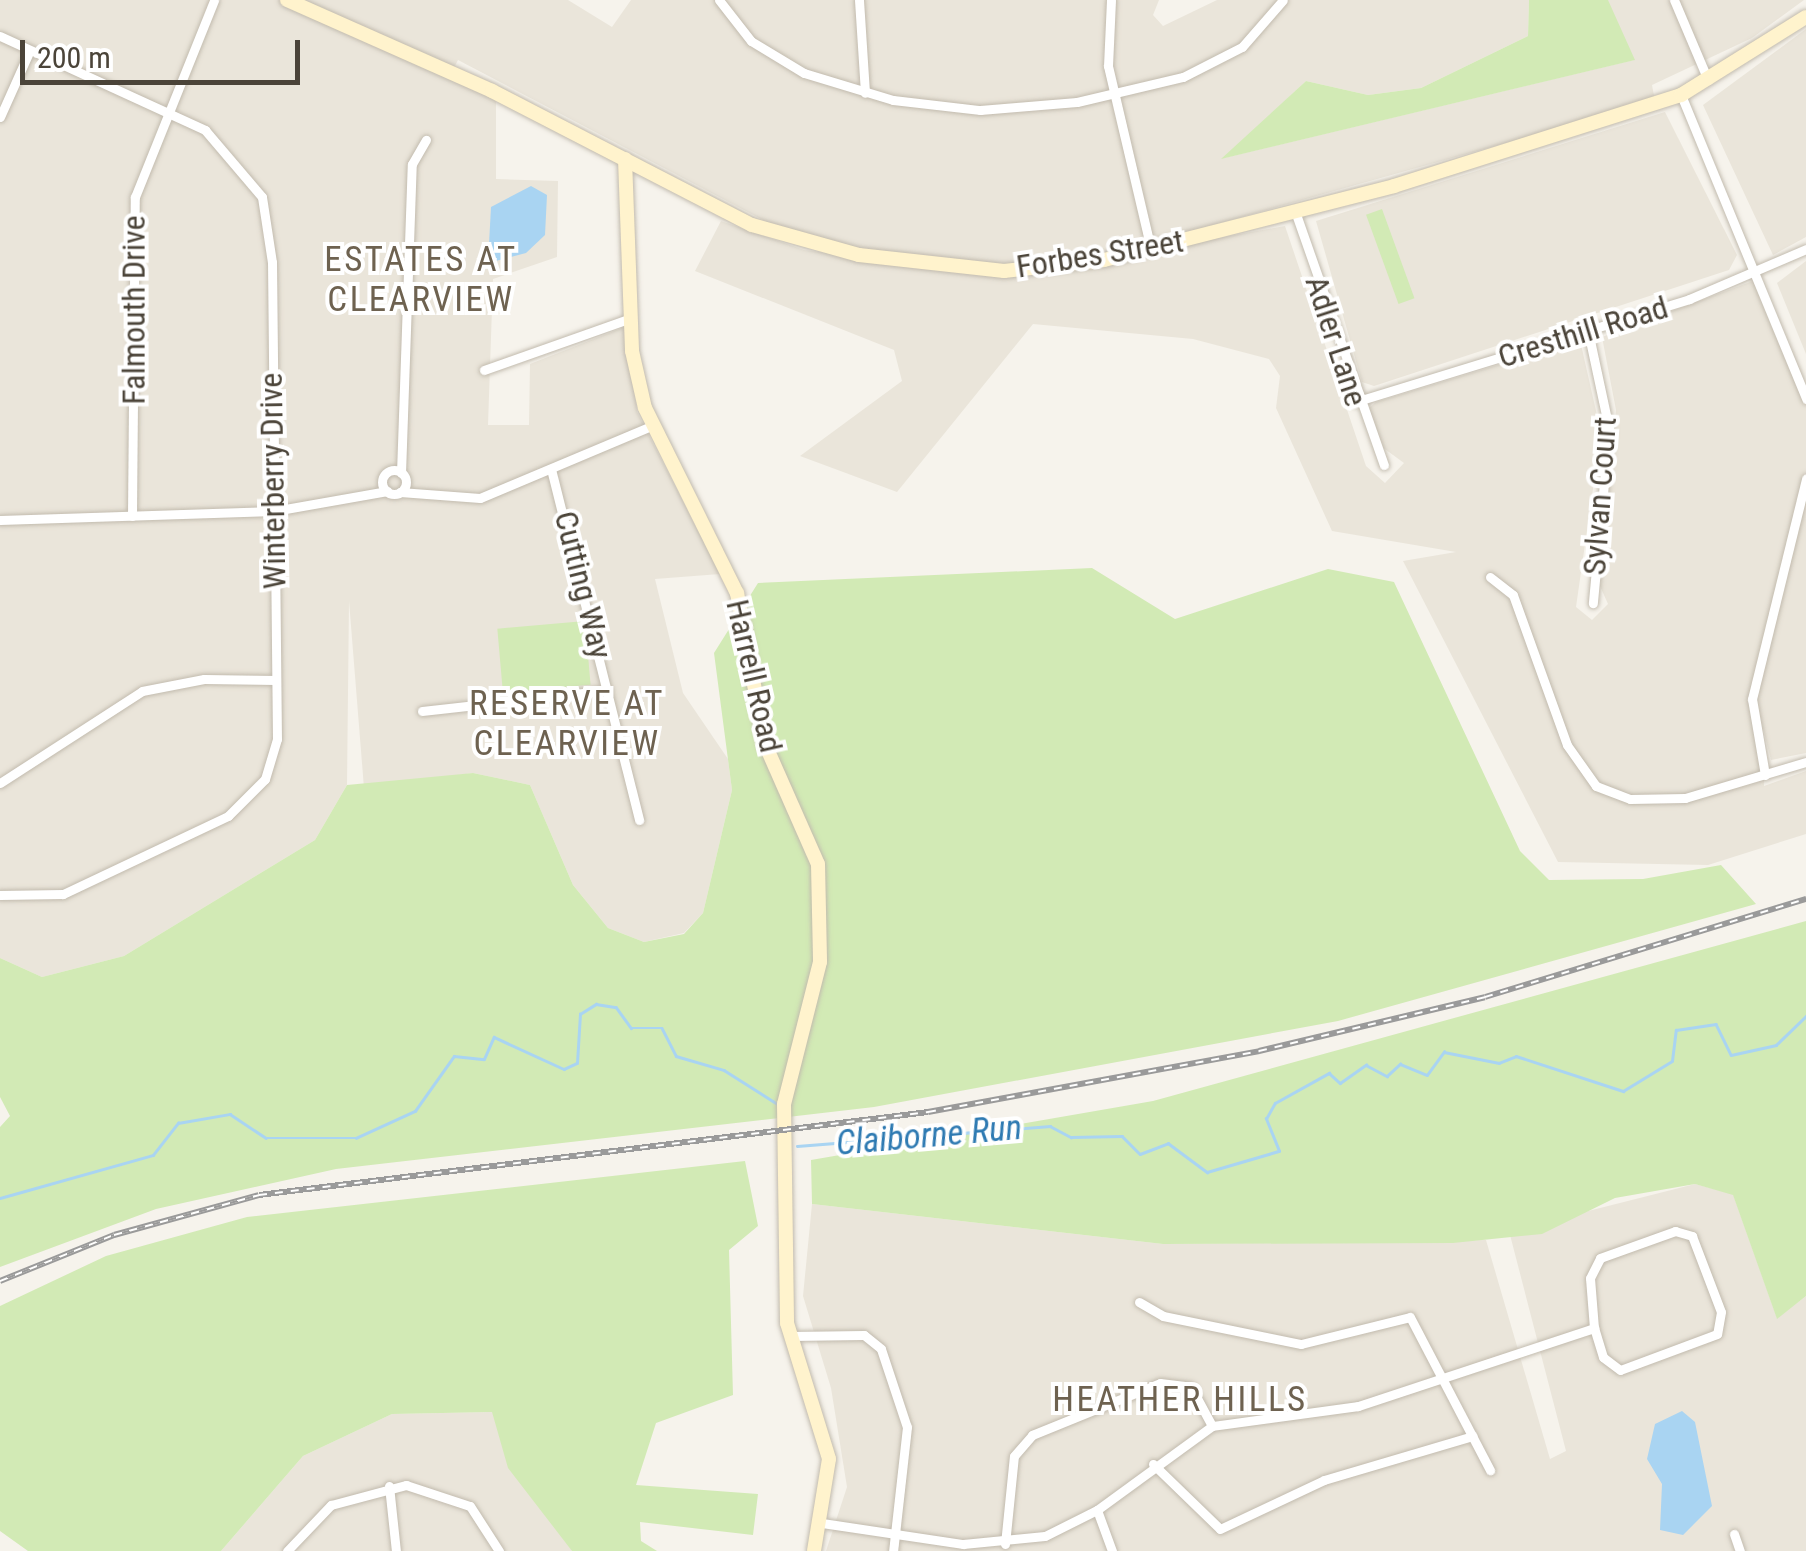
<!DOCTYPE html>
<style>
body{margin:0}
#map{position:relative;width:1806px;height:1551px;overflow:hidden;background:#f6f3ec;font-family:"Roboto Condensed",sans-serif}
div>[style]{position:absolute}
[style*='--x']{left:calc(var(--x)*1px);top:calc(var(--y)*1px);width:calc(var(--w)*1px);rotate:calc(var(--a)*1deg)}
.residential>*{inset:0;background:#eae5da}
.green>*{inset:0;background:#d2eab5;transform-origin:0 0}
.water>*{inset:0;background:#a9d4f2}
.stream>*{height:2.5px;margin:-1.25px;padding:0 1.25px;transform-origin:1.25px;border-radius:1.25px;background:#a9d4f2}
.roads{filter:drop-shadow(0 0 2px #c2bbae) drop-shadow(0 0 2px #c2bbae)}
.street>*{height:9px;margin:-4.5px;padding:0 4.5px;transform-origin:4.5px;border-radius:4.5px;background:#fff}
.street>.ring{margin:-4.5px;padding:0;box-sizing:content-box;background:none;border:9px solid #fff;border-radius:50%}
.secondary>*{height:14px;margin:-7px;padding:0 7px;transform-origin:7px;border-radius:7px;background:#fff3cd}
.rail>*{height:6px;margin-top:-3px;transform-origin:0;background:repeating-linear-gradient(90deg,#fff 0 8px,#9a9a9a 0 16px);box-sizing:border-box;border-block:2px solid #9a9a9a}
span{translate:-50% -50%;white-space:nowrap;text-align:center;line-height:1.15;-webkit-text-stroke:8px #fff;paint-order:stroke}
.street-label{font-size:32px;color:#4b4439}
.neighbourhood-label{font-size:35px;color:#6e6250;letter-spacing:2.5px}
.water-label{font-size:35px;color:#2e7ab2;font-style:italic}
.scale{position:absolute;left:20px;top:40px;width:280px;height:45px;box-sizing:border-box;border:5px solid #4b4439;border-top:0;padding-left:12px;font-size:30px;line-height:35px;white-space:nowrap;color:#4b4439;-webkit-text-stroke:8px #fff;paint-order:stroke}
</style>
<div id="map">
<div class="residential">
<i style="clip-path:polygon(0 0,568px 0,612px 27px,631px 0,1159px 0,1153px 15px,1163px 26px,1217px 0,1529px 0,1528px 36px,1421px 88px,1368px 95px,1306px 81px,1224px 158px,1634px 60px,1606px 0,1804px 0,1752px 38px,1652px 85px,1655px 101px,1113px 253px,1013px 267px,848px 248px,782px 230px,458px 60px,449px 77px,496px 99px,496px 179px,558px 181px,557px 257px,493px 279px,488px 425px,529px 425px,530px 364px,627px 326px,637px 412px,720px 574px,655px 579px,683px 693px,728px 759px,732px 790px,703px 913px,684px 933px,644px 942px,608px 928px,573px 885px,530px 785px,473px 773px,364px 788px,349px 601px,347px 785px,315px 840px,124px 956px,42px 977px,0 958px)"></i>
<i style="clip-path:polygon(1806px 29px,1806px 237px,1773px 255px,1703px 105px)"></i>
<i style="clip-path:polygon(1665px 112px,1737px 255px,1729px 270px,1374px 386px,1362px 382px,1316px 221px)"></i>
<i style="clip-path:polygon(721px 221px,804px 250px,1007px 276px,1285px 226px,1366px 466px,1385px 483px,1404px 463px,1378px 444px,1368px 409px,1376px 402px,1580px 340px,1601px 433px,1576px 607px,1592px 620px,1608px 604px,1600px 586px,1616px 410px,1602px 337px,1753px 281px,1806px 400px,1806px 753px,1771px 760px,1763px 728px,1764px 786px,1806px 771px,1806px 834px,1708px 865px,1558px 862px,1403px 561px,1456px 552px,1332px 531px,1276px 408px,1280px 376px,1269px 359px,1193px 339px,1033px 324px,897px 492px,800px 456px,902px 381px,894px 350px,695px 271px)"></i>
<i style="clip-path:polygon(1806px 261px,1806px 354px,1777px 283px)"></i>
<i style="clip-path:polygon(1695px 1184px,1733px 1194px,1777px 1318px,1806px 1296px,1806px 1551px,826px 1551px,847px 1487px,831px 1388px,803px 1296px,812px 1204px,1163px 1244px,1486px 1240px,1550px 1459px,1566px 1451px,1509px 1231px)"></i>
<i style="clip-path:polygon(493px 1412px,572px 1551px,221px 1551px,303px 1456px,392px 1414px)"></i>
</div>
<div class="green">
<i style="clip-path:polygon(1529px 0,1608px 0,1635px 60px,1221px 159px,1306px 81px,1368px 95px,1421px 88px,1528px 36px)"></i>
<i style="left:1382px;top:209px;width:95px;height:17px;rotate:70deg"></i>
<i style="clip-path:polygon(1092px 568px,1175px 619px,1328px 569px,1394px 582px,1520px 851px,1549px 880px,1643px 879px,1721px 865px,1756px 904px,1338px 1021px,874px 1107px,336px 1169px,156px 1209px,0 1267px,0 1127px,10px 1116px,0 1097px,0 958px,42px 977px,124px 956px,315px 840px,347px 785px,473px 773px,530px 785px,573px 885px,608px 928px,644px 942px,684px 934px,703px 913px,732px 790px,714px 653px,758px 583px)"></i>
<i style="left:585px;top:621px;width:64px;height:88px;rotate:85deg"></i>
<i style="clip-path:polygon(1806px 921px,1806px 1296px,1777px 1319px,1733px 1195px,1695px 1184px,1615px 1198px,1542px 1234px,1453px 1243px,1163px 1244px,812px 1204px,811px 1160px,1153px 1101px)"></i>
<i style="clip-path:polygon(745px 1161px,758px 1226px,729px 1250px,733px 1395px,656px 1423px,636px 1485px,758px 1494px,753px 1535px,640px 1522px,641px 1541px,657px 1551px,572px 1551px,508px 1468px,492px 1412px,392px 1414px,303px 1456px,221px 1551px,28px 1551px,0 1531px,0 1306px,106px 1256px,247px 1217px)"></i>
</div>
<div class="water">
<i style="clip-path:polygon(531px 186px,547px 195px,545px 235px,526px 253px,488px 263px,491px 207px)"></i>
<i style="clip-path:polygon(1682px 1411px,1695px 1422px,1712px 1506px,1683px 1535px,1660px 1530px,1662px 1484px,1647px 1459px,1655px 1424px)"></i>
</div>
<div class="stream">
<i style="--x:797;--y:1146;--w:254;--a:-4.5"></i>
<i style="--x:1050;--y:1126;--w:24;--a:28"></i>
<i style="--x:1071;--y:1137;--w:51;--a:-1.1"></i>
<i style="--x:1122;--y:1136;--w:25;--a:45"></i>
<i style="--x:1140;--y:1154;--w:30;--a:-21"></i>
<i style="--x:1168;--y:1143;--w:49;--a:36.6"></i>
<i style="--x:1207;--y:1172;--w:75;--a:-16.3"></i>
<i style="--x:1279;--y:1151;--w:35;--a:-112"></i>
<i style="--x:1266;--y:1119;--w:18;--a:-61"></i>
<i style="--x:1275;--y:1103;--w:62;--a:-29.1"></i>
<i style="--x:1329;--y:1073;--w:15;--a:42"></i>
<i style="--x:1340;--y:1083;--w:32;--a:-35"></i>
<i style="--x:1366;--y:1065;--w:24;--a:28"></i>
<i style="--x:1387;--y:1076;--w:18;--a:-43"></i>
<i style="--x:1400;--y:1064;--w:29;--a:22"></i>
<i style="--x:1427;--y:1075;--w:29;--a:-54"></i>
<i style="--x:1444;--y:1052;--w:56;--a:11.3"></i>
<i style="--x:1499;--y:1063;--w:18;--a:-22"></i>
<i style="--x:1516;--y:1056;--w:113;--a:18.1"></i>
<i style="--x:1623;--y:1091;--w:57;--a:-31.5"></i>
<i style="--x:1672;--y:1061;--w:31;--a:-83"></i>
<i style="--x:1676;--y:1030;--w:40;--a:-8.5"></i>
<i style="--x:1716;--y:1024;--w:34;--a:64"></i>
<i style="--x:1731;--y:1055;--w:46;--a:-12.5"></i>
<i style="--x:1776;--y:1045;--w:42;--a:-44"></i>
<i style="--x:0;--y:1198;--w:159;--a:-15.7"></i>
<i style="--x:153;--y:1155;--w:41;--a:-52"></i>
<i style="--x:178;--y:1123;--w:53;--a:-9.8"></i>
<i style="--x:230;--y:1114;--w:43;--a:33.7"></i>
<i style="--x:266;--y:1138;--w:90;--a:0"></i>
<i style="--x:356;--y:1138;--w:65;--a:-24.6"></i>
<i style="--x:415;--y:1111;--w:67;--a:-54.7"></i>
<i style="--x:454;--y:1056;--w:30;--a:6"></i>
<i style="--x:484;--y:1059;--w:24;--a:-66"></i>
<i style="--x:494;--y:1037;--w:77;--a:24.6"></i>
<i style="--x:564;--y:1069;--w:14;--a:-25"></i>
<i style="--x:577;--y:1063;--w:49;--a:-86.5"></i>
<i style="--x:580;--y:1014;--w:19;--a:-32"></i>
<i style="--x:596;--y:1004;--w:20;--a:9"></i>
<i style="--x:616;--y:1007;--w:26;--a:54"></i>
<i style="--x:631;--y:1028;--w:31;--a:0"></i>
<i style="--x:662;--y:1028;--w:31;--a:63"></i>
<i style="--x:676;--y:1056;--w:50;--a:16.3"></i>
<i style="--x:724;--y:1070;--w:62;--a:32.4"></i>
</div>
<div class="roads">
<div class="street">
<i style="--x:719;--y:0;--w:52;--a:52"></i>
<i style="--x:751;--y:41;--w:62;--a:31.1"></i>
<i style="--x:804;--y:73;--w:93;--a:16.9"></i>
<i style="--x:893;--y:100;--w:88;--a:6.6"></i>
<i style="--x:980;--y:110;--w:97;--a:-4.7"></i>
<i style="--x:1077;--y:102;--w:109;--a:-13.3"></i>
<i style="--x:1183;--y:77;--w:66;--a:-27"></i>
<i style="--x:1242;--y:47;--w:62;--a:-48.9"></i>
<i style="--x:859;--y:0;--w:93;--a:86.3"></i>
<i style="--x:1111;--y:0;--w:66;--a:92.6"></i>
<i style="--x:1108;--y:66;--w:188;--a:76.8"></i>
<i style="--x:1674;--y:0;--w:87;--a:67"></i>
<i style="--x:0;--y:36;--w:226;--a:24.6"></i>
<i style="--x:205;--y:130;--w:88;--a:49.6"></i>
<i style="--x:262;--y:197;--w:66;--a:81.3"></i>
<i style="--x:272;--y:262;--w:477;--a:89.4"></i>
<i style="--x:277;--y:739;--w:42;--a:106.7"></i>
<i style="--x:265;--y:779;--w:52;--a:135"></i>
<i style="--x:228;--y:816;--w:183;--a:154.7"></i>
<i style="--x:63;--y:894;--w:63;--a:179.1"></i>
<i style="--x:1681;--y:95;--w:329;--a:67.6"></i>
<i style="--x:0;--y:117;--w:73;--a:-65.9"></i>
<i style="--x:1296;--y:214;--w:266;--a:70.7"></i>
<i style="--x:1588;--y:331;--w:100;--a:77.9"></i>
<i style="--x:1609;--y:429;--w:175;--a:95.3"></i>
<i style="--x:484;--y:370;--w:156;--a:-19.5"></i>
<i style="--x:1355;--y:402;--w:350;--a:-17.1"></i>
<i style="--x:1689;--y:299;--w:127;--a:-23.1"></i>
<i style="--x:551;--y:469;--w:362;--a:75.9"></i>
<i class="ring" style="left:382px;top:470px;width:15px;height:15px"></i>
<i style="--x:401;--y:473;--w:309;--a:-88"></i>
<i style="--x:412;--y:164;--w:28;--a:-60"></i>
<i style="--x:400;--y:492;--w:80;--a:4.3"></i>
<i style="--x:480;--y:498;--w:186;--a:-22.8"></i>
<i style="--x:132;--y:516;--w:319;--a:-89.5"></i>
<i style="--x:135;--y:197;--w:212;--a:-68.1"></i>
<i style="--x:0;--y:520;--w:274;--a:-1.9"></i>
<i style="--x:274;--y:511;--w:115;--a:-10"></i>
<i style="--x:1490;--y:577;--w:29;--a:38"></i>
<i style="--x:1513;--y:595;--w:159;--a:70.2"></i>
<i style="--x:1567;--y:745;--w:50;--a:54.7"></i>
<i style="--x:1596;--y:786;--w:36;--a:21"></i>
<i style="--x:1630;--y:799;--w:55;--a:-1"></i>
<i style="--x:1685;--y:798;--w:126;--a:-16.6"></i>
<i style="--x:422;--y:711;--w:187;--a:-6.4"></i>
<i style="--x:1765;--y:775;--w:77;--a:-99.7"></i>
<i style="--x:1752;--y:699;--w:227;--a:-76.2"></i>
<i style="--x:0;--y:783;--w:169;--a:-32.9"></i>
<i style="--x:142;--y:691;--w:63;--a:-11"></i>
<i style="--x:204;--y:679;--w:72;--a:0.8"></i>
<i style="--x:1139;--y:1302;--w:28;--a:30"></i>
<i style="--x:1163;--y:1316;--w:141;--a:11.5"></i>
<i style="--x:1301;--y:1344;--w:112;--a:-13.9"></i>
<i style="--x:1410;--y:1317;--w:173;--a:62.4"></i>
<i style="--x:790;--y:1336;--w:74;--a:-0.8"></i>
<i style="--x:864;--y:1335;--w:22;--a:39"></i>
<i style="--x:881;--y:1349;--w:82;--a:71.6"></i>
<i style="--x:907;--y:1427;--w:125;--a:96.4"></i>
<i style="--x:1153;--y:1464;--w:93;--a:44.1"></i>
<i style="--x:1220;--y:1529;--w:115;--a:-25.2"></i>
<i style="--x:1324;--y:1480;--w:155;--a:-16.5"></i>
<i style="--x:389;--y:1486;--w:65;--a:83.9"></i>
<i style="--x:1097;--y:1510;--w:44;--a:69.9"></i>
<i style="--x:822;--y:1523;--w:143;--a:8.5"></i>
<i style="--x:963;--y:1544;--w:82;--a:-5.6"></i>
<i style="--x:1045;--y:1536;--w:58;--a:-26.6"></i>
<i style="--x:1097;--y:1510;--w:142;--a:-36.1"></i>
<i style="--x:1212;--y:1426;--w:147;--a:-7.8"></i>
<i style="--x:1358;--y:1406;--w:249;--a:-18.3"></i>
<i style="--x:1594;--y:1328;--w:50;--a:-94.6"></i>
<i style="--x:1590;--y:1278;--w:22;--a:-63"></i>
<i style="--x:1600;--y:1258;--w:80;--a:-19.8"></i>
<i style="--x:1675;--y:1231;--w:18;--a:16"></i>
<i style="--x:1692;--y:1236;--w:81;--a:69.1"></i>
<i style="--x:1721;--y:1312;--w:22;--a:100"></i>
<i style="--x:1717;--y:1334;--w:103;--a:159.6"></i>
<i style="--x:1620;--y:1370;--w:21;--a:-143"></i>
<i style="--x:1603;--y:1357;--w:30;--a:-107"></i>
<i style="--x:1734;--y:1534;--w:18;--a:71"></i>
<i style="--x:1005;--y:1544;--w:88;--a:-84.2"></i>
<i style="--x:1014;--y:1456;--w:28;--a:-49"></i>
<i style="--x:1032;--y:1435;--w:138;--a:-22.1"></i>
<i style="--x:1160;--y:1383;--w:31;--a:7"></i>
<i style="--x:1191;--y:1387;--w:44;--a:61.7"></i>
<i style="--x:287;--y:1551;--w:64;--a:-46.3"></i>
<i style="--x:331;--y:1505;--w:78;--a:-14.9"></i>
<i style="--x:406;--y:1485;--w:67;--a:18.2"></i>
<i style="--x:470;--y:1506;--w:54;--a:57.2"></i>
</div>
<div class="secondary">
<i style="--x:287;--y:0;--w:224;--a:23.9"></i>
<i style="--x:492;--y:91;--w:292;--a:27.3"></i>
<i style="--x:752;--y:225;--w:111;--a:15.7"></i>
<i style="--x:859;--y:255;--w:146;--a:6.3"></i>
<i style="--x:1004;--y:271;--w:101;--a:-6.3"></i>
<i style="--x:1104;--y:260;--w:299;--a:-14.3"></i>
<i style="--x:1394;--y:186;--w:301;--a:-17.6"></i>
<i style="--x:1681;--y:95;--w:147;--a:-32"></i>
<i style="--x:625;--y:159;--w:192;--a:87.9"></i>
<i style="--x:632;--y:351;--w:58;--a:77.2"></i>
<i style="--x:645;--y:408;--w:207;--a:63.6"></i>
<i style="--x:737;--y:593;--w:154;--a:79.5"></i>
<i style="--x:765;--y:744;--w:131;--a:66.2"></i>
<i style="--x:818;--y:864;--w:98;--a:88.8"></i>
<i style="--x:820;--y:962;--w:146;--a:104.2"></i>
<i style="--x:784;--y:1104;--w:219;--a:89.2"></i>
<i style="--x:787;--y:1323;--w:142;--a:72.8"></i>
<i style="--x:829;--y:1459;--w:93;--a:99.3"></i>
</div>
</div>
<div class="rail">
<i style="--x:0;--y:1281;--w:123;--a:-22"></i>
<i style="--x:114;--y:1235;--w:150;--a:-15.4"></i>
<i style="--x:259;--y:1195;--w:674;--a:-7.07"></i>
<i style="--x:928;--y:1112;--w:337;--a:-10.4"></i>
<i style="--x:1259;--y:1051;--w:232;--a:-13.4"></i>
<i style="--x:1485;--y:997;--w:336;--a:-17"></i>
</div>
<div class="street-label">
<span style="left:1100px;top:254px;rotate:-9deg">Forbes Street</span>
<span style="left:134px;top:310px;rotate:-90deg">Falmouth Drive</span>
<span style="left:1583px;top:332px;rotate:-17deg">Cresthill Road</span>
<span style="left:1336px;top:341px;rotate:72deg">Adler Lane</span>
<span style="left:273px;top:481px;rotate:-91deg">Winterberry Drive</span>
<span style="left:1600px;top:496px;rotate:-86deg">Sylvan Court</span>
<span style="left:583px;top:585px;rotate:76deg">Cutting Way</span>
<span style="left:754px;top:676px;rotate:77deg">Harrell Road</span>
</div>
<div class="neighbourhood-label">
<span style="left:421px;top:280px">ESTATES AT<br>CLEARVIEW</span>
<span style="left:567px;top:724px">RESERVE AT<br>CLEARVIEW</span>
<span style="left:1180px;top:1400px">HEATHER HILLS</span>
</div>
<div class="water-label">
<span style="left:929px;top:1136px;rotate:-5deg">Claiborne Run</span>
</div>
<div class="scale">200 m</div>
</div>
